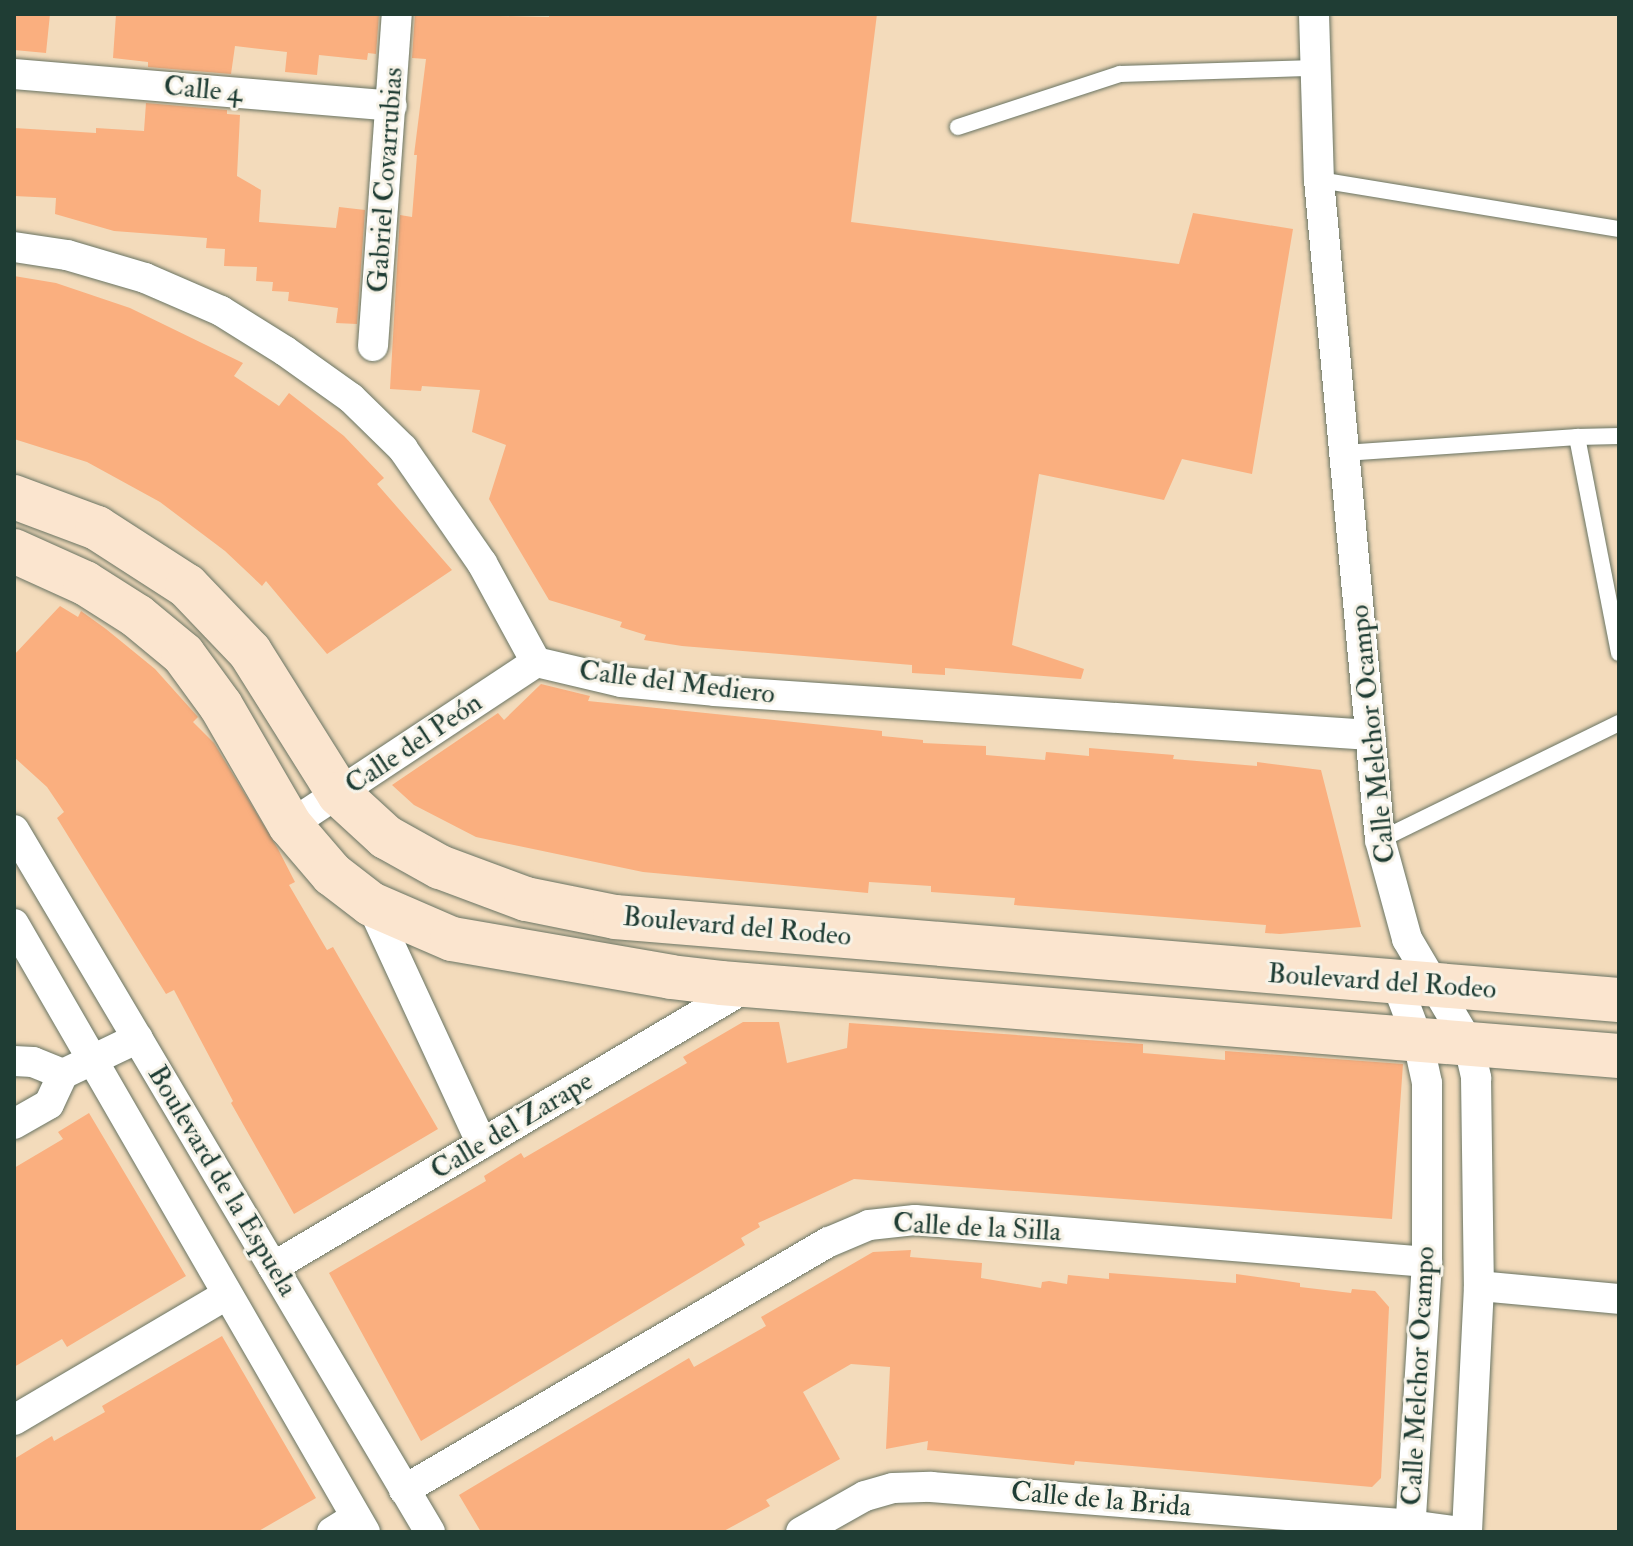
<!DOCTYPE html>
<meta charset="utf-8">
<style>
body{margin:0}
#map{position:relative;width:1633px;height:1546px;overflow:hidden;background:#f3dbbb;font-family:"IM FELL Double Pica",serif}
div>[style]{position:absolute}
[style*='--x']{left:calc(var(--x)*1px);top:calc(var(--y)*1px);width:calc(var(--w)*1px);rotate:calc(var(--a)*1deg)}
.building>*{inset:0;background:#faaf7f}
.roads{filter:drop-shadow(0 0 2px #697463) drop-shadow(0 0 2px #697463)}
.lane>*{height:16px;margin:-8px;padding:0 8px;transform-origin:8px;border-radius:8px;background:#fff}
.street>*{height:30px;margin:-15px;padding:0 15px;transform-origin:15px;border-radius:15px;background:#fff}
.secondary>*{height:44px;margin:-22px;padding:0 22px;transform-origin:22px;border-radius:22px;background:#fbe5cf}
span{translate:-50% -50%;white-space:nowrap;text-align:center;line-height:1.15;-webkit-text-stroke:6px #f7f3e8;paint-order:stroke}
.street-label{font-size:28px;color:#1f3d34}
.frame{position:absolute;inset:0;border:16px solid #1f3d34;pointer-events:none}
</style>
<div id="map">
<div class="building">
<i style="clip-path:polygon(14px 14px,50px 14px,46px 53px,14px 50px)"></i>
<i style="clip-path:polygon(116px 14px,379px 14px,376px 54px,368px 53px,367px 60px,319px 55px,317px 75px,285px 72px,287px 52px,235px 46px,231px 74px,148px 67px,148px 62px,113px 58px)"></i>
<i style="clip-path:polygon(415px 14px,549px 17px,549px 14px,877px 14px,851px 222px,1179px 264px,1193px 213px,1293px 229px,1252px 474px,1182px 459px,1164px 500px,1039px 474px,1012px 645px,1084px 669px,1081px 679px,945px 668px,945px 675px,912px 673px,912px 665px,682px 646px,644px 640px,646px 635px,620px 627px,622px 622px,549px 600px,489px 499px,506px 445px,472px 432px,480px 390px,422px 386px,421px 391px,390px 389px,400px 215px,412px 217px,417px 155px,414px 155px,426px 59px,412px 58px)"></i>
<i style="clip-path:polygon(146px 103px,227px 110px,227px 114px,240px 115px,237px 176px,261px 190px,259px 222px,336px 228px,339px 207px,365px 210px,357px 324px,336px 323px,338px 308px,288px 301px,289px 292px,272px 291px,273px 282px,256px 281px,257px 267px,224px 266px,225px 249px,206px 248px,207px 238px,114px 231px,55px 214px,56px 198px,14px 196px,14px 128px,96px 133px,96px 128px,144px 131px)"></i>
<i style="clip-path:polygon(14px 276px,56px 283px,130px 308px,243px 363px,234px 376px,279px 406px,289px 393px,344px 436px,384px 478px,377px 484px,452px 570px,327px 654px,266px 581px,262px 586px,225px 551px,160px 502px,87px 462px,14px 439px)"></i>
<i style="clip-path:polygon(60px 606px,78px 617px,81px 611px,106px 629px,155px 669px,198px 717px,193px 722px,214px 743px,278px 849px,295px 882px,289px 885px,327px 950px,333px 947px,438px 1129px,294px 1214px,231px 1103px,233px 1101px,174px 990px,166px 994px,57px 818px,64px 812px,47px 787px,14px 757px,14px 655px)"></i>
<i style="clip-path:polygon(541px 684px,590px 696px,588px 701px,882px 731px,882px 736px,923px 740px,923px 743px,986px 746px,986px 755px,1045px 760px,1046px 752px,1089px 756px,1089px 748px,1174px 755px,1173px 759px,1257px 766px,1257px 762px,1321px 770px,1361px 927px,1280px 934px,1265px 933px,1266px 925px,1014px 905px,1015px 898px,931px 892px,931px 886px,869px 882px,868px 893px,643px 872px,476px 837px,414px 805px,392px 785px,498px 713px,504px 720px)"></i>
<i style="clip-path:polygon(743px 1022px,779px 1022px,787px 1063px,847px 1048px,849px 1023px,1143px 1044px,1143px 1053px,1225px 1060px,1225px 1051px,1403px 1064px,1392px 1219px,854px 1179px,758px 1223px,760px 1227px,741px 1238px,745px 1245px,421px 1441px,329px 1273px,486px 1181px,484px 1176px,521px 1153px,524px 1158px,687px 1063px,683px 1057px)"></i>
<i style="clip-path:polygon(89px 1113px,186px 1276px,67px 1347px,62px 1339px,14px 1367px,14px 1168px,63px 1139px,58px 1132px)"></i>
<i style="clip-path:polygon(911px 1250px,910px 1257px,982px 1263px,981px 1278px,1041px 1288px,1042px 1282px,1049px 1281px,1067px 1284px,1068px 1275px,1109px 1279px,1109px 1273px,1236px 1283px,1236px 1274px,1300px 1283px,1300px 1287px,1351px 1293px,1352px 1289px,1375px 1291px,1389px 1307px,1381px 1478px,1372px 1487px,1075px 1461px,1074px 1465px,927px 1450px,928px 1441px,886px 1449px,890px 1367px,851px 1364px,803px 1392px,840px 1459px,766px 1500px,770px 1506px,722px 1532px,481px 1532px,459px 1495px,689px 1358px,694px 1367px,766px 1326px,761px 1317px,873px 1252px)"></i>
<i style="clip-path:polygon(222px 1336px,316px 1498px,257px 1532px,14px 1532px,14px 1459px,52px 1436px,54px 1441px,105px 1412px,102px 1406px)"></i>
</div>
<div class="roads">
<div class="lane">
<i style="--x:958;--y:127;--w:170;--a:-18.1"></i>
<i style="--x:1120;--y:74;--w:195;--a:-1.8"></i>
<i style="--x:1319;--y:180;--w:304;--a:9.3"></i>
<i style="--x:1577;--y:437;--w:42;--a:-1.4"></i>
<i style="--x:1344;--y:453;--w:234;--a:-3.9"></i>
<i style="--x:1577;--y:437;--w:220;--a:79"></i>
<i style="--x:1380;--y:840;--w:266;--a:-26.1"></i>
</div>
<div class="street">
<i style="--x:1314;--y:14;--w:166;--a:88.3"></i>
<i style="--x:1319;--y:180;--w:663;--a:84.72"></i>
<i style="--x:1380;--y:840;--w:103;--a:74.7"></i>
<i style="--x:1407;--y:939;--w:120;--a:59.4"></i>
<i style="--x:1468;--y:1042;--w:37;--a:77"></i>
<i style="--x:1476;--y:1078;--w:208;--a:89.2"></i>
<i style="--x:1479;--y:1286;--w:246;--a:92.8"></i>
<i style="--x:14;--y:74;--w:379;--a:4.8"></i>
<i style="--x:14;--y:247;--w:54;--a:8.6"></i>
<i style="--x:67;--y:255;--w:81;--a:16.4"></i>
<i style="--x:145;--y:278;--w:83;--a:23.5"></i>
<i style="--x:221;--y:311;--w:75;--a:32"></i>
<i style="--x:285;--y:351;--w:81;--a:35.5"></i>
<i style="--x:351;--y:398;--w:73;--a:44.4"></i>
<i style="--x:403;--y:449;--w:139;--a:55.3"></i>
<i style="--x:482;--y:563;--w:113;--a:61.4"></i>
<i style="--x:536;--y:662;--w:87;--a:13.2"></i>
<i style="--x:621;--y:682;--w:93;--a:5.5"></i>
<i style="--x:714;--y:691;--w:658;--a:3.83"></i>
<i style="--x:373;--y:346;--w:333;--a:-85.9"></i>
<i style="--x:290;--y:825;--w:295;--a:-33.5"></i>
<i style="--x:14;--y:830;--w:816;--a:59.35"></i>
<i style="--x:371;--y:904;--w:264;--a:65.2"></i>
<i style="--x:14;--y:924;--w:702;--a:60"></i>
<i style="--x:1397;--y:984;--w:57;--a:69.3"></i>
<i style="--x:1417;--y:1037;--w:47;--a:77.7"></i>
<i style="--x:1427;--y:1083;--w:179;--a:90"></i>
<i style="--x:1427;--y:1262;--w:271;--a:93.6"></i>
<i style="--x:14;--y:1061;--w:19;--a:3"></i>
<i style="--x:33;--y:1062;--w:32;--a:22"></i>
<i style="--x:14;--y:1124;--w:40;--a:-29.7"></i>
<i style="--x:49;--y:1104;--w:33;--a:-65"></i>
<i style="--x:63;--y:1074;--w:83;--a:-25.6"></i>
<i style="--x:273;--y:1267;--w:554;--a:-30.59"></i>
<i style="--x:1479;--y:1286;--w:141;--a:5.3"></i>
<i style="--x:14;--y:1420;--w:246;--a:-30.5"></i>
<i style="--x:404;--y:1490;--w:492;--a:-30.3"></i>
<i style="--x:829;--y:1242;--w:43;--a:-23"></i>
<i style="--x:869;--y:1225;--w:46;--a:-6.2"></i>
<i style="--x:915;--y:1220;--w:514;--a:4.69"></i>
<i style="--x:332;--y:1532;--w:28;--a:-32"></i>
<i style="--x:801;--y:1532;--w:73;--a:-29.4"></i>
<i style="--x:865;--y:1496;--w:29;--a:-16"></i>
<i style="--x:893;--y:1488;--w:38;--a:-2"></i>
<i style="--x:931;--y:1487;--w:481;--a:4.5"></i>
<i style="--x:1410;--y:1525;--w:50;--a:8"></i>
</div>
<div class="secondary">
<i style="--x:14;--y:497;--w:89;--a:20.5"></i>
<i style="--x:97;--y:528;--w:107;--a:32.8"></i>
<i style="--x:187;--y:586;--w:91;--a:46.3"></i>
<i style="--x:250;--y:652;--w:168;--a:57.9"></i>
<i style="--x:339;--y:794;--w:64;--a:42.5"></i>
<i style="--x:386;--y:837;--w:62;--a:29.1"></i>
<i style="--x:440;--y:867;--w:92;--a:20.4"></i>
<i style="--x:526;--y:899;--w:91;--a:11.4"></i>
<i style="--x:615;--y:917;--w:1007;--a:4.73"></i>
<i style="--x:14;--y:551;--w:78;--a:24.3"></i>
<i style="--x:85;--y:583;--w:62;--a:32.4"></i>
<i style="--x:137;--y:616;--w:60;--a:39.6"></i>
<i style="--x:183;--y:654;--w:64;--a:53.8"></i>
<i style="--x:221;--y:706;--w:138;--a:59.9"></i>
<i style="--x:290;--y:825;--w:65;--a:49.4"></i>
<i style="--x:332;--y:874;--w:49;--a:37.6"></i>
<i style="--x:371;--y:904;--w:88;--a:23.4"></i>
<i style="--x:452;--y:939;--w:222;--a:9.8"></i>
<i style="--x:671;--y:977;--w:50;--a:6.8"></i>
<i style="--x:721;--y:983;--w:901;--a:4.65"></i>
</div>
</div>
<div class="street-label">
<span style="left:203px;top:90px;rotate:5deg">Calle 4</span>
<span style="left:386px;top:180px;rotate:-86deg">Gabriel Covarrubias</span>
<span style="left:677px;top:683px;rotate:7deg">Calle del Mediero</span>
<span style="left:1373px;top:734px;rotate:-96deg">Calle Melchor Ocampo</span>
<span style="left:414px;top:744px;rotate:-34deg">Calle del Peón</span>
<span style="left:737px;top:927px;rotate:5deg">Boulevard del Rodeo</span>
<span style="left:1382px;top:982px;rotate:4deg">Boulevard del Rodeo</span>
<span style="left:512px;top:1126px;rotate:-31deg">Calle del Zarape</span>
<span style="left:222px;top:1181px;rotate:59deg">Boulevard de la Espuela</span>
<span style="left:977px;top:1228px;rotate:3deg">Calle de la Silla</span>
<span style="left:1419px;top:1376px;rotate:-87deg">Calle Melchor Ocampo</span>
<span style="left:1101px;top:1500px;rotate:5deg">Calle de la Brida</span>
</div>
<div class="frame"></div>
</div>
